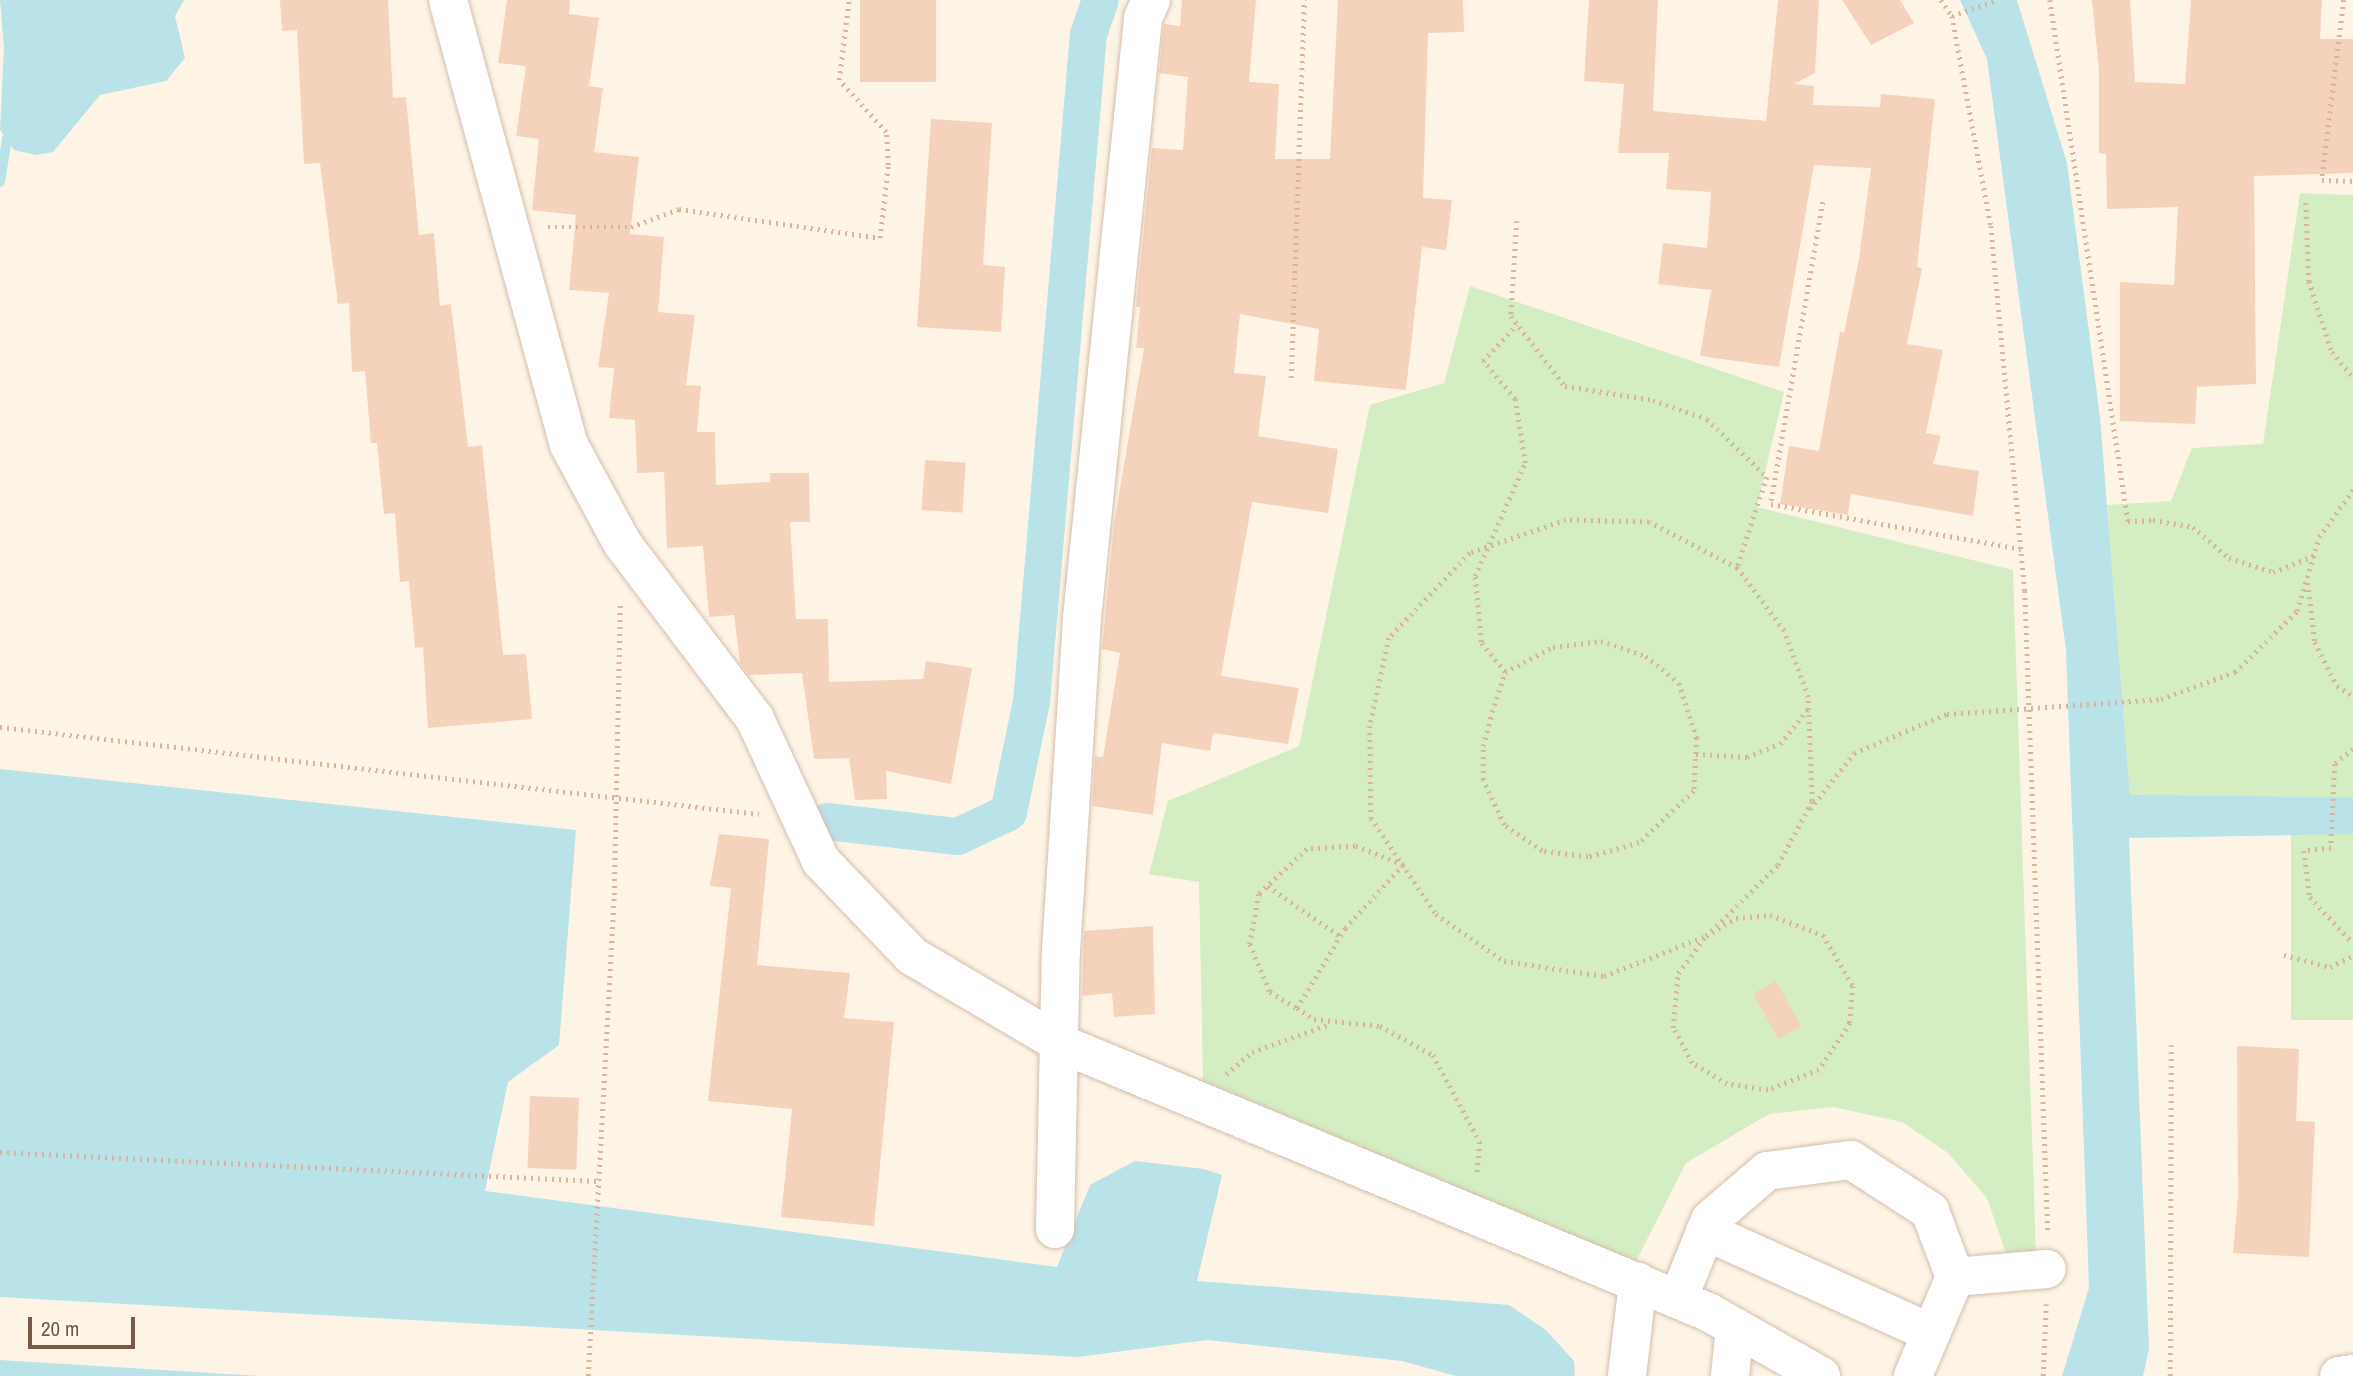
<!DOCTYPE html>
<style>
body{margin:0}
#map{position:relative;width:2353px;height:1376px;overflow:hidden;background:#fef4e6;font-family:"Archivo Narrow",sans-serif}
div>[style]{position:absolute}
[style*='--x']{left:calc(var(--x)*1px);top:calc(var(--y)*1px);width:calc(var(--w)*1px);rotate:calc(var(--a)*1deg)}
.green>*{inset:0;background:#d4edc3;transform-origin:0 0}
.water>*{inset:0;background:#b9e2e9}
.stream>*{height:10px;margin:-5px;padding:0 5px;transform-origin:5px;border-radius:5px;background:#b9e2e9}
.canal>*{height:37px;margin:-18.5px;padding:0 18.5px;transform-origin:18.5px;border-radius:18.5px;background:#b9e2e9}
.building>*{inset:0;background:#f5d2bc;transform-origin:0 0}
.path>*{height:4.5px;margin-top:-2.25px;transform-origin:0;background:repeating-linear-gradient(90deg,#dab59e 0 2px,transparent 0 7px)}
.roads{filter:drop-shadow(0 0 2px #d3bead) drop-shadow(0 0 2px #d3bead)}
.minor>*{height:38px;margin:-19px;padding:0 19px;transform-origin:19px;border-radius:19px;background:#fff}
span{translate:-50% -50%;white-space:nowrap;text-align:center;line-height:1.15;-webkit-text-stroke:7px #fff8ee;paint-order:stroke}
.scale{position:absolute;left:28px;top:1317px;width:107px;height:32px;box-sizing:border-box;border:4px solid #795a49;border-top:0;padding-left:9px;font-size:21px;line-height:24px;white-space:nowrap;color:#795a49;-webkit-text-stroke:5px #fff8ee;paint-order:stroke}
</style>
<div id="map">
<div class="green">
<i style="clip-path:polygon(2300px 193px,2353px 195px,2353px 797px,2130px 796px,2107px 505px,2171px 501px,2192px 448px,2263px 444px)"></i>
<i style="clip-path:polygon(1470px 286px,1784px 392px,1757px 507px,2013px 570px,2036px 1255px,2007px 1257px,1987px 1198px,1948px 1153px,1902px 1122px,1833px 1107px,1769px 1114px,1686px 1163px,1636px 1261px,1203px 1081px,1199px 882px,1149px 874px,1168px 801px,1299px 746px,1370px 405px,1444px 383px)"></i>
<i style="left:2353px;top:834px;width:186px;height:62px;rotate:90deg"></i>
</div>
<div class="water">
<i style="clip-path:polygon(0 0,184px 0,175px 16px,185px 58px,166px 81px,100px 95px,53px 152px,35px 155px,14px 150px,0 130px,4px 48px)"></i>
<i style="clip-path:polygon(1960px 0,2017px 0,2067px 163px,2100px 417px,2130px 795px,2353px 797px,2353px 834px,2129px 838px,2149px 1349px,2143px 1376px,2062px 1376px,2089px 1288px,2066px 650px,1987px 59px)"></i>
<i style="clip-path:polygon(0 769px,576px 830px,559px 1045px,508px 1082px,485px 1191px,1057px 1267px,1090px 1185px,1135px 1161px,1204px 1169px,1222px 1175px,1197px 1281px,1509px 1305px,1546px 1330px,1574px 1361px,1575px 1376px,1456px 1376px,1402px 1361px,1207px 1340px,1078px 1357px,0 1297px)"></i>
<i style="clip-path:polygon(0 1360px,261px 1376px,0 1376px)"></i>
</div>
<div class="stream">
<i style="--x:0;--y:182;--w:44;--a:-80.8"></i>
</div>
<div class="canal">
<i style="--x:827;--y:821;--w:131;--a:6.6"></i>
<i style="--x:957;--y:836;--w:56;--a:-25.2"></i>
<i style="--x:1008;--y:812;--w:113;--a:-78.3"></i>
<i style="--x:1031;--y:701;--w:669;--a:-85.12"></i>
<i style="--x:1088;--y:34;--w:36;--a:-71"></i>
</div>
<div class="building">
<i style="clip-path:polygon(280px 0,388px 0,393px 98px,406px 97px,419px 235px,434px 233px,440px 306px,451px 304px,468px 447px,482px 445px,503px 655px,526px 654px,532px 719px,428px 728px,423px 647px,415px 648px,409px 581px,400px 582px,395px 513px,384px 514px,377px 443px,371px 443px,365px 371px,352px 372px,349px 303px,338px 304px,320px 163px,304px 164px,297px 30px,282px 31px)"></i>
<i style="clip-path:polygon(507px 0,570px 0,569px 14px,599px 18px,589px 86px,603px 88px,594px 152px,639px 157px,630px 234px,664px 237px,658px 312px,695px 315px,686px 385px,701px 386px,697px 432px,715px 432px,716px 485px,770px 482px,770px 473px,809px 473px,810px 522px,790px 522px,796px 619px,828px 619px,829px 682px,923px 679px,926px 661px,972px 668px,951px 784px,886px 771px,887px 799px,855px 800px,849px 758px,814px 759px,802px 673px,749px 675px,740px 663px,734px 615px,709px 617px,703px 546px,667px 548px,664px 472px,637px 473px,635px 420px,609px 418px,614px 368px,598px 367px,609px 293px,569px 290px,576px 215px,532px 210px,539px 139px,516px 136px,526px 66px,498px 63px)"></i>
<i style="left:860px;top:0;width:76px;height:82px"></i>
<i style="clip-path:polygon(1182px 0,1256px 0,1249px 82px,1279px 84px,1275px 159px,1330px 159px,1338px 0,1463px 0,1464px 32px,1428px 33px,1423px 198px,1452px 200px,1446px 250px,1422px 247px,1406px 390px,1314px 381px,1319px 329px,1240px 314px,1234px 373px,1266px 376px,1258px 436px,1338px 449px,1328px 513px,1252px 502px,1221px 676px,1299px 688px,1288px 744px,1213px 733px,1210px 751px,1162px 743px,1153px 815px,1092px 806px,1095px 756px,1103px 757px,1120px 653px,1102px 649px,1114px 524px,1144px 348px,1136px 348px,1140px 307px,1136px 307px,1152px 148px,1183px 150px,1188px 77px,1159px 73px,1164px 24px,1180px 26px)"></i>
<i style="clip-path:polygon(1589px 0,1658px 0,1653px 111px,1766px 121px,1778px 0,1819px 0,1815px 73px,1794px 84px,1814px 86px,1813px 105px,1880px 107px,1881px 94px,1935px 99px,1917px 267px,1922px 268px,1907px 344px,1943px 350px,1926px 433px,1941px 436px,1933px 464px,1979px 471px,1973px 516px,1851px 494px,1848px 515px,1780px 504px,1789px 446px,1819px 451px,1840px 332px,1844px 333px,1859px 259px,1871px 168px,1814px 165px,1779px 367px,1700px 356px,1711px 290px,1658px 284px,1663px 243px,1707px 248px,1711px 192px,1666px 189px,1669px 153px,1618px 153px,1624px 84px,1584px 81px)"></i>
<i style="clip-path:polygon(1842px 0,1900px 0,1914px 23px,1871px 45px)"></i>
<i style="clip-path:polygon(2092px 0,2130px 0,2135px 82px,2185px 84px,2191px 0,2322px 0,2320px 39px,2353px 39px,2353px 173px,2254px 176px,2256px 384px,2197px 387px,2195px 424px,2120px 421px,2120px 282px,2174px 285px,2178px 207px,2107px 209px,2106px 154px,2099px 153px,2099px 71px)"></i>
<i style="clip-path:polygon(931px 119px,992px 123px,983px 265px,1005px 267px,1001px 332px,917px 327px)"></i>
<i style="left:925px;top:460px;width:41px;height:50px;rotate:4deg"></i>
<i style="clip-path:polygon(719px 834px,769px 839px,757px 965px,850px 973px,844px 1018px,894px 1022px,874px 1226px,781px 1217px,792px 1109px,708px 1101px,731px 888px,710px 886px)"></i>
<i style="clip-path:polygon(1153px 926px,1155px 1014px,1114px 1017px,1112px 993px,1082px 996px,1084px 931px)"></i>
<i style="left:1776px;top:981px;width:52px;height:26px;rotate:61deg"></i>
<i style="clip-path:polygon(2237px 1046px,2299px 1049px,2296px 1121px,2315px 1122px,2309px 1257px,2233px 1253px,2238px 1196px)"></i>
<i style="left:530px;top:1096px;width:49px;height:72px;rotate:2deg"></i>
</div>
<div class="path">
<i style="--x:1941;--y:0;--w:19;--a:55"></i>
<i style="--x:1952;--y:16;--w:214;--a:79.5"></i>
<i style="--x:1991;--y:226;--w:367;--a:84.7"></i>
<i style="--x:2025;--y:591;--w:642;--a:87.95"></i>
<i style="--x:2050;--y:0;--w:527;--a:81.49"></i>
<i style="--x:2128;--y:521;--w:25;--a:-2"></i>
<i style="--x:2153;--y:520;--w:41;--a:9.9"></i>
<i style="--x:2193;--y:527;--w:48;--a:40.7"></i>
<i style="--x:2229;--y:558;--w:46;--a:17.7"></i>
<i style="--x:2273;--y:572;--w:45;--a:-22"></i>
<i style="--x:2344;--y:0;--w:181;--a:97"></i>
<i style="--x:2322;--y:180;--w:31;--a:2"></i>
<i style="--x:1952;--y:16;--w:48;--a:-19.6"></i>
<i style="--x:1823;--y:202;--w:306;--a:99.8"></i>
<i style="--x:1771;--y:504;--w:254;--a:10.2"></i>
<i style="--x:2306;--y:203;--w:78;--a:87.8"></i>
<i style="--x:2309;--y:281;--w:75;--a:72.1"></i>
<i style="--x:2332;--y:352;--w:33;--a:50"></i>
<i style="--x:1517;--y:221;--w:95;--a:93.6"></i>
<i style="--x:1511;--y:316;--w:88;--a:52.4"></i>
<i style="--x:1565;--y:386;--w:89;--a:9"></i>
<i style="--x:1653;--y:400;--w:57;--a:19.4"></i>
<i style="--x:1707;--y:419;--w:83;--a:44"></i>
<i style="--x:1767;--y:477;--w:96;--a:108.2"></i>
<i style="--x:1737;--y:568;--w:99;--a:-152.4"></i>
<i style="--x:1649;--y:522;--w:83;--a:-178.6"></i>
<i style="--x:1566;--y:520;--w:102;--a:161"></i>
<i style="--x:1470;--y:553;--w:117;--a:133.6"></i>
<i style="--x:1389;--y:638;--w:90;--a:102.2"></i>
<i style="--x:1370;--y:726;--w:92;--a:89.4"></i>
<i style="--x:1371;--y:818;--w:116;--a:55.9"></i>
<i style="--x:1436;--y:914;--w:83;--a:34.7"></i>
<i style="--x:1504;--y:961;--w:101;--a:8.5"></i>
<i style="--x:1604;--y:976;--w:110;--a:-21.4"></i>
<i style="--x:1706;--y:936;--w:101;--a:-44.6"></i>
<i style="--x:1778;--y:865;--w:72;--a:-62"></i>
<i style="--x:1812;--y:801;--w:104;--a:-92.2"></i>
<i style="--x:1808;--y:697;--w:70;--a:-110"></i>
<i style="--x:1784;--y:631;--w:79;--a:-126.7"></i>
<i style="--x:548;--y:227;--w:83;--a:0"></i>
<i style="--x:631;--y:227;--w:51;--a:-20.6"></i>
<i style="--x:679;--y:209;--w:203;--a:8.2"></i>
<i style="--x:880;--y:238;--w:73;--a:-83.7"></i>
<i style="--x:888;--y:165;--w:33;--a:-93"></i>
<i style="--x:886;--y:132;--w:70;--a:-132.1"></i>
<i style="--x:839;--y:80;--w:81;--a:-82.9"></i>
<i style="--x:1291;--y:378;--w:378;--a:-88"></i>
<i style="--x:2308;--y:583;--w:59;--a:83.2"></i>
<i style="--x:2315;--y:642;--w:49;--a:63.4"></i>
<i style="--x:2337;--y:686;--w:19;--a:32"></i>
<i style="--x:1601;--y:641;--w:47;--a:18.4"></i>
<i style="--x:1646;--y:656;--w:43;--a:39.3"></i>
<i style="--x:1679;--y:683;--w:58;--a:71.9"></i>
<i style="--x:1697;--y:738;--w:53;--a:93.2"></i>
<i style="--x:1694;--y:791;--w:76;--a:136.6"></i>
<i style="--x:1639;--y:843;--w:53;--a:164.6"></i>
<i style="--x:1588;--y:857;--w:46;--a:-172.6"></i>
<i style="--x:1542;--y:851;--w:46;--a:-145.6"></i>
<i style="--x:1504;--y:825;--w:50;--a:-115"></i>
<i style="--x:1483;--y:780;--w:34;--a:-90"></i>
<i style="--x:1483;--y:746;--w:35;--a:-75"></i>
<i style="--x:1492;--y:712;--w:42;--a:-72"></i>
<i style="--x:1505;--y:672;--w:54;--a:-27.5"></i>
<i style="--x:1553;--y:647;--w:48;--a:-7.1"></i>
<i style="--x:1505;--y:672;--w:38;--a:-129"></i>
<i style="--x:1481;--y:642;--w:66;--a:-95.2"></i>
<i style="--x:1475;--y:576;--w:124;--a:-66.1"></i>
<i style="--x:1525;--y:463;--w:65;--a:-98.9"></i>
<i style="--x:1515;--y:399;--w:50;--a:-130.1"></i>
<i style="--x:1483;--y:361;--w:50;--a:-47.4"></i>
<i style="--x:0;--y:727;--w:764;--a:6.54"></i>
<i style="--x:2353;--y:749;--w:23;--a:140"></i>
<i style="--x:2335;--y:764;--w:84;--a:92.7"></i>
<i style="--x:2331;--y:848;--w:27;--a:174"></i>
<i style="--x:2304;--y:851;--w:46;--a:82.6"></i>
<i style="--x:2310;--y:897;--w:63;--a:46.9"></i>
<i style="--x:1696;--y:754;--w:51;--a:3.4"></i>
<i style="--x:1747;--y:757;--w:35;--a:-22"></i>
<i style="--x:1780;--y:744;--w:45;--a:-51.3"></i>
<i style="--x:1810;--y:809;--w:71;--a:-51.8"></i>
<i style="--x:1854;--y:753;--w:101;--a:-22.8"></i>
<i style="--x:1947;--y:714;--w:215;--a:-4"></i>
<i style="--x:2161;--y:699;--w:79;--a:-20"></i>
<i style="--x:2235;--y:672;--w:87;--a:-44.5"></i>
<i style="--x:2297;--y:611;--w:77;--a:-73.4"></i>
<i style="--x:2319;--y:537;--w:58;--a:-54.1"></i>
<i style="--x:1268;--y:886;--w:88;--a:34.8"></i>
<i style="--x:1770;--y:915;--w:57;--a:20.7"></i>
<i style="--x:1823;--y:935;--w:59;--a:59.5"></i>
<i style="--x:1853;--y:986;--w:37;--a:95"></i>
<i style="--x:1850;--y:1023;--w:56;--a:123.4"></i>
<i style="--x:1819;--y:1070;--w:55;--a:158.6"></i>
<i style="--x:1768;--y:1090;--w:41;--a:-171.7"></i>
<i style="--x:1727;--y:1084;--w:41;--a:-149"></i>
<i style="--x:1692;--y:1063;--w:40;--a:-118"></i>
<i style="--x:1673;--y:1028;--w:55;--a:-84.8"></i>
<i style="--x:1678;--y:973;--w:46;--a:-52.9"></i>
<i style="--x:1706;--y:936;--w:35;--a:-31"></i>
<i style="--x:1736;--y:918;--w:34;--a:-5"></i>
<i style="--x:2284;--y:955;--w:48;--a:14.6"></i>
<i style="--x:2330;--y:967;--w:25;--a:-26"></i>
<i style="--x:1297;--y:1008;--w:93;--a:-59"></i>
<i style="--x:1345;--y:928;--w:86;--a:-47.4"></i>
<i style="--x:1403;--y:865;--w:52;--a:-158.4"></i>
<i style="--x:1355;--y:846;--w:48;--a:176.4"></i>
<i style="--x:1307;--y:849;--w:66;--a:136.8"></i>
<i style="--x:1259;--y:894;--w:51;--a:100.2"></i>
<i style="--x:1250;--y:944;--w:52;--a:67.4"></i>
<i style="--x:1270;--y:992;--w:31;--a:31"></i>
<i style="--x:1297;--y:1008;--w:20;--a:33"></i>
<i style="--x:1314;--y:1019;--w:66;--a:6.1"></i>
<i style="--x:1380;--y:1026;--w:60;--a:28.7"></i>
<i style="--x:1433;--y:1055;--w:99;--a:61.6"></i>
<i style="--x:1480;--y:1142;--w:34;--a:95"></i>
<i style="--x:1226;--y:1074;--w:34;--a:-40"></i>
<i style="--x:1252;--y:1052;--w:83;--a:-19.7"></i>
<i style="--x:0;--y:1152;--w:599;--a:2.78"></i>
<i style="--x:588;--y:1376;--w:482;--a:-86.9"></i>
<i style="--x:614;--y:895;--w:292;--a:-88.8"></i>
<i style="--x:2043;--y:1376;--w:72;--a:-87.6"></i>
<i style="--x:2170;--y:1376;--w:331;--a:-89.8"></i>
</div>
<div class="roads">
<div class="minor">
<i style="--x:448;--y:0;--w:461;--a:74.8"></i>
<i style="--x:569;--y:445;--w:111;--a:61.6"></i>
<i style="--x:622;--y:543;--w:221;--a:52.9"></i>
<i style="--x:755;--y:719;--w:157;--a:65.1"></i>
<i style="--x:821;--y:861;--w:132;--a:46.2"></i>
<i style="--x:912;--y:956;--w:171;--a:30.6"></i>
<i style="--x:1059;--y:1043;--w:703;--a:22.51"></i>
<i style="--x:1708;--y:1312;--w:130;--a:29.5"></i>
<i style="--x:1055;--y:1229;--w:277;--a:-88.8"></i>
<i style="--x:1061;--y:952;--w:335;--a:-86.4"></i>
<i style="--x:1082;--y:618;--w:603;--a:-84.19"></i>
<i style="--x:1143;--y:18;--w:20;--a:-66"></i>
<i style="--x:1705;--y:1231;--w:248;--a:24.3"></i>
<i style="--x:1955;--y:1277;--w:92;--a:-5"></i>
<i style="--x:1678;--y:1299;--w:85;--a:-67.9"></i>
<i style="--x:1710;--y:1220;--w:75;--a:-40.7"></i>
<i style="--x:1767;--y:1171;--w:85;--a:-7.5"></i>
<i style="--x:1851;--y:1160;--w:94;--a:32.8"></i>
<i style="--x:1930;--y:1211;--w:71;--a:69.3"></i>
<i style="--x:1955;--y:1277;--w:108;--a:113"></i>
<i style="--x:1627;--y:1376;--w:95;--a:-83.3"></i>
<i style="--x:1730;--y:1376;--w:49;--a:-84.2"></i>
<i style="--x:2339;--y:1376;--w:14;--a:-8"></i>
</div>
</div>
<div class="scale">20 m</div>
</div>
